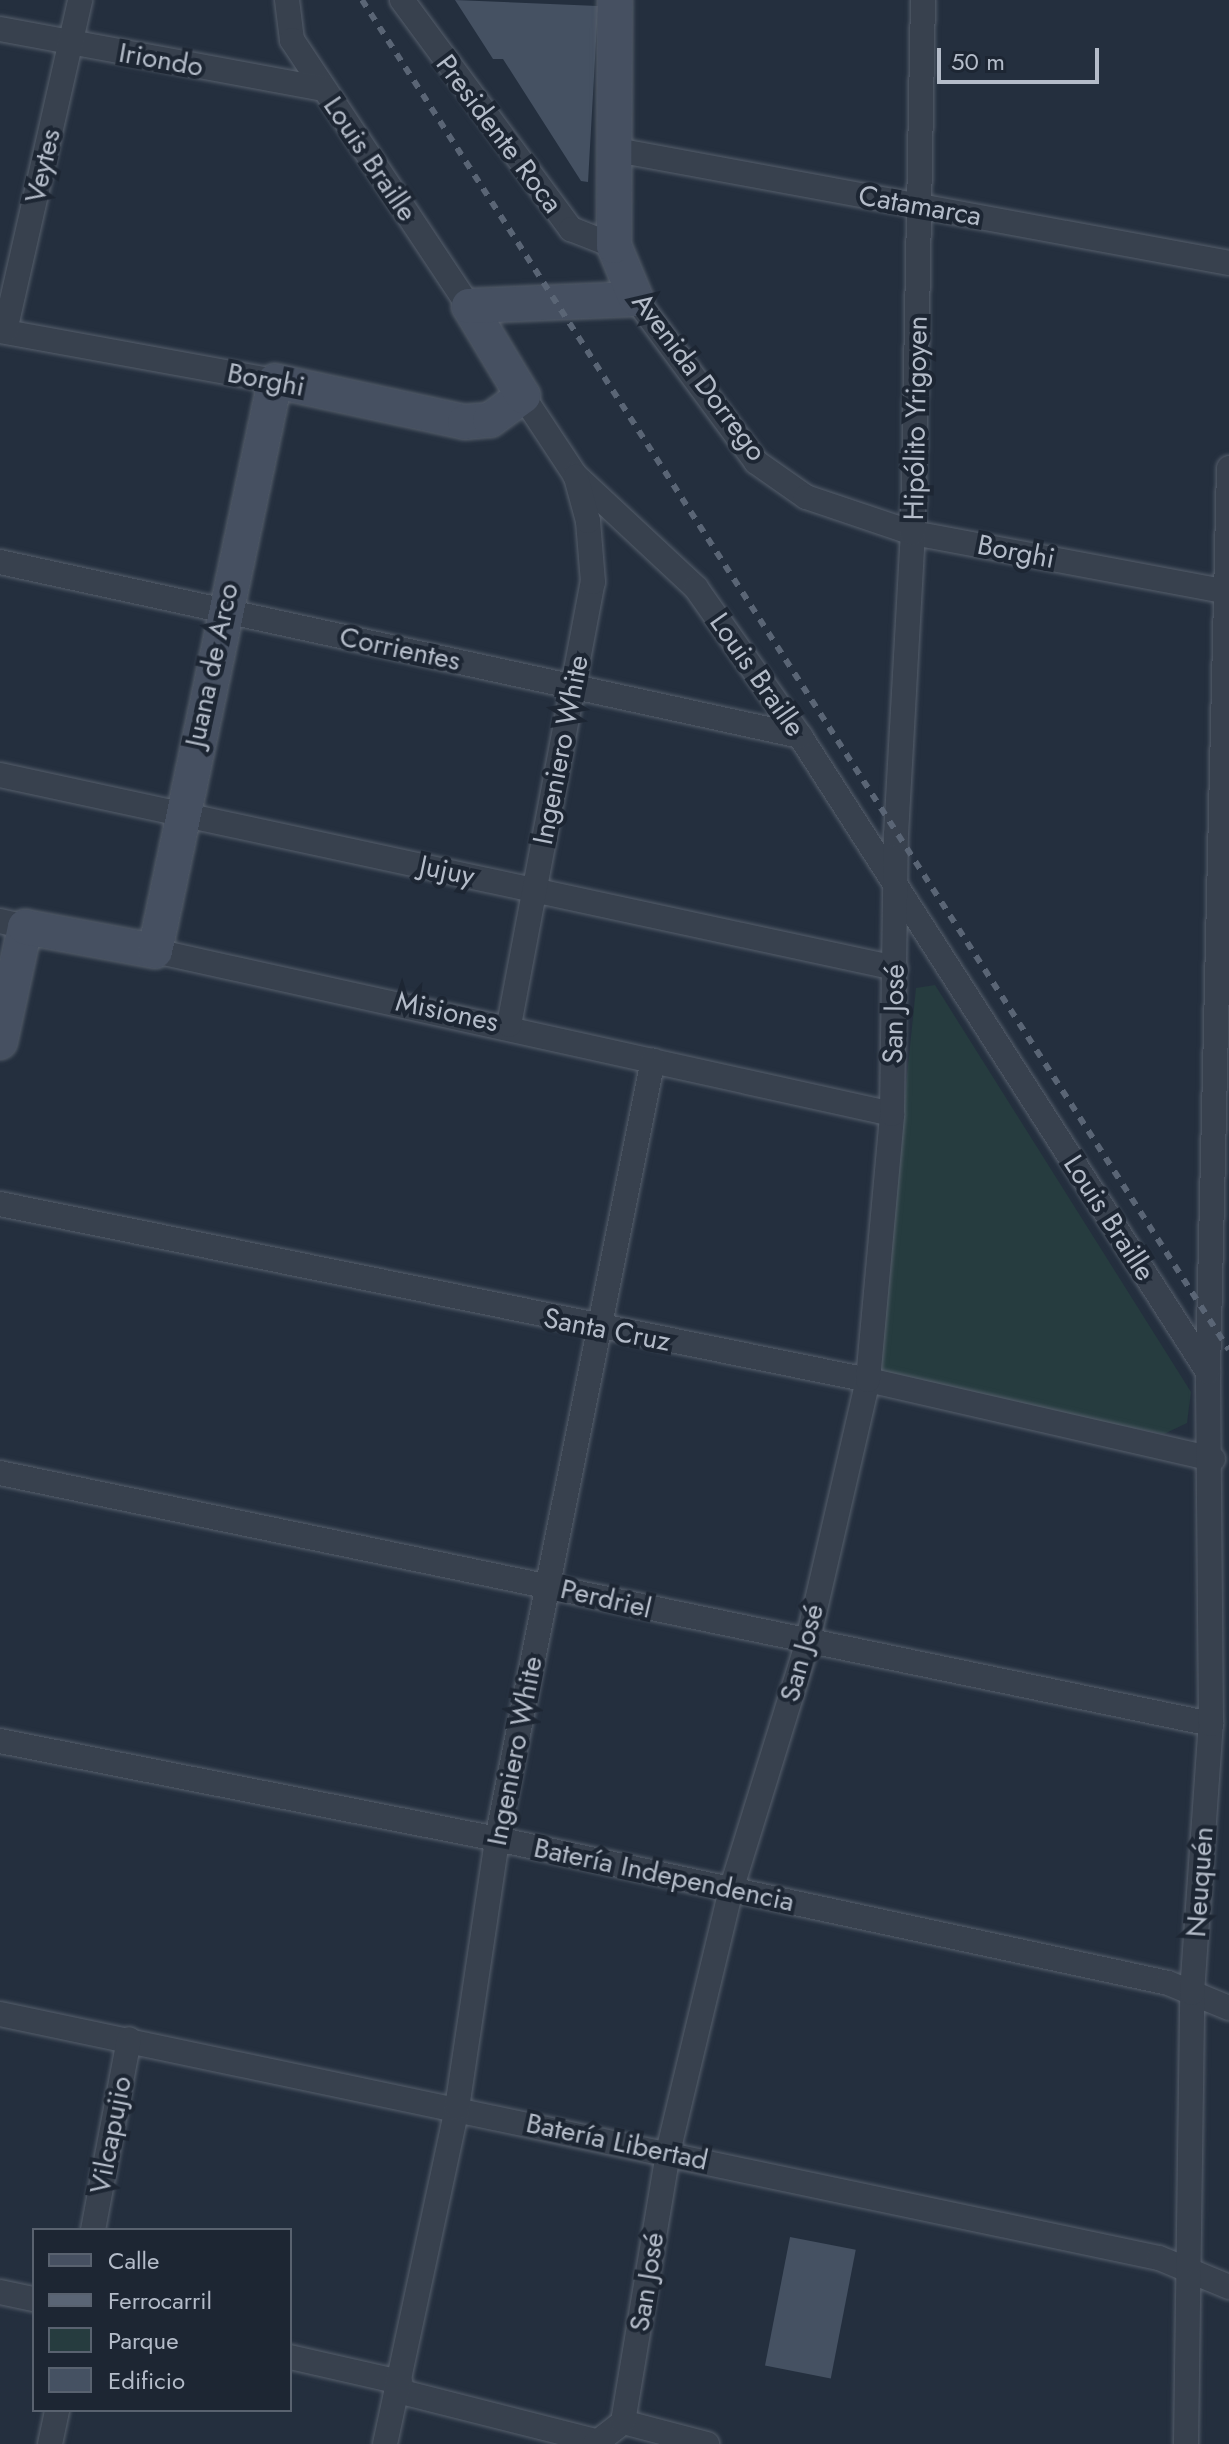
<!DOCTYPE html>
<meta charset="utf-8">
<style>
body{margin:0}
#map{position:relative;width:1229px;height:2444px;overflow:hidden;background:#242f3e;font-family:Jost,sans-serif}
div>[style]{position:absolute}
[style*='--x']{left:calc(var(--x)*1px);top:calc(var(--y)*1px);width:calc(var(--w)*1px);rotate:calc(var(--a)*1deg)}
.green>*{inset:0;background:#263c3f}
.building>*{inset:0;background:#455162;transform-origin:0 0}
.roads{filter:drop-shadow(0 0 2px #565f6c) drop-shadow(0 0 2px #565f6c)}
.street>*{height:24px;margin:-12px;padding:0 12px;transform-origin:12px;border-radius:12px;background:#38414e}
.secondary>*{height:34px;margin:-17px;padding:0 17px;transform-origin:17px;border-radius:17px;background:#465061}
.rail>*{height:6px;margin-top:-3px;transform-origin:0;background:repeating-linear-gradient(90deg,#5a6575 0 8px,transparent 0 16px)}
span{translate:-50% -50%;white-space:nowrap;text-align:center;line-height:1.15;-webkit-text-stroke:8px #1d2633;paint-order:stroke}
.street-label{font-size:28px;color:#b4bcc9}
.legend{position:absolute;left:32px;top:2228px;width:260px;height:184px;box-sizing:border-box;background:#1d2633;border:2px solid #59626f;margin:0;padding:10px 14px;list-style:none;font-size:24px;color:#b4bcc9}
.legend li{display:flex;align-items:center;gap:16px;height:40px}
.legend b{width:40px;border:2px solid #59626f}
.scale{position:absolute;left:937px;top:48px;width:162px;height:36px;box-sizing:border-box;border:4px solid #b4bcc9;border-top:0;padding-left:10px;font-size:24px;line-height:28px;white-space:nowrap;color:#b4bcc9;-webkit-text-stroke:6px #1d2633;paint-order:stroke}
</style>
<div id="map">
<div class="green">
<i style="clip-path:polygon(935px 985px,1191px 1392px,1187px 1423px,1164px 1434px,876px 1378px,916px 988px)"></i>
</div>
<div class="building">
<i style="clip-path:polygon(455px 0,598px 6px,588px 182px,581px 181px,503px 59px,493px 59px)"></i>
<i style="left:790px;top:2237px;width:67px;height:131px;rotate:11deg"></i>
</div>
<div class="roads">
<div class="street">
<i style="--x:287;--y:0;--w:40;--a:82.9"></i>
<i style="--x:292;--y:40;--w:320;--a:56.4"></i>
<i style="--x:402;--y:0;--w:285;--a:53.6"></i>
<i style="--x:571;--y:229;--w:46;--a:21.6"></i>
<i style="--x:0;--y:29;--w:329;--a:10.5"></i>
<i style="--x:611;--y:149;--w:628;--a:10.45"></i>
<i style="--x:636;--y:299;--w:202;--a:53.6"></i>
<i style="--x:756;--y:462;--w:61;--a:35"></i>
<i style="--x:806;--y:497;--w:113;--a:18.6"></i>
<i style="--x:913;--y:533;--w:321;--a:10.6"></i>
<i style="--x:0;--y:331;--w:280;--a:10.3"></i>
<i style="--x:5;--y:331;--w:339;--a:-77.2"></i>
<i style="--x:523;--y:396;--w:95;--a:56.6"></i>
<i style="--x:575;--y:475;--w:166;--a:43"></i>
<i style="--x:696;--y:588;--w:181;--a:54.9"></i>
<i style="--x:800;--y:736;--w:756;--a:57.32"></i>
<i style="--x:0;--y:562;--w:819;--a:12.27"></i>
<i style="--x:0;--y:775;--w:916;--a:12.17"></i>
<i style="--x:0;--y:921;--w:26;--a:13"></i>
<i style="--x:155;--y:951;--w:755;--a:12.47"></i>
<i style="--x:509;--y:1025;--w:451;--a:-79.3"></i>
<i style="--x:593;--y:582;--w:61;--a:-94.7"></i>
<i style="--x:588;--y:521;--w:46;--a:-105.3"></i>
<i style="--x:0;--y:1204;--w:886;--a:11.46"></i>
<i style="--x:868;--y:1380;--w:354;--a:12.9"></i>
<i style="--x:0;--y:1473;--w:1237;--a:11.71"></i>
<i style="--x:0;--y:1741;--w:507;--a:11.15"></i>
<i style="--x:497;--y:1839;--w:686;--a:12.11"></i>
<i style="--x:1168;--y:1983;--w:66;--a:22.3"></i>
<i style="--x:0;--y:2014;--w:1184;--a:11.89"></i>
<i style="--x:1159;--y:2258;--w:76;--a:22.5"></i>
<i style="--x:93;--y:2230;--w:194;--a:-79.3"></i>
<i style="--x:0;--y:2292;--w:35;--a:12"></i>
<i style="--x:290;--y:2357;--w:113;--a:12.8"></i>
<i style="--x:398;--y:2391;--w:203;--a:14.2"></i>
<i style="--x:623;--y:2422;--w:87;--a:14.7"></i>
<i style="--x:50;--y:2444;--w:35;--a:-78"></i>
<i style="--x:385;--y:2444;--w:344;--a:-77.9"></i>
<i style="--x:457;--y:2108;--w:272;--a:-81.5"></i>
<i style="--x:497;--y:1839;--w:794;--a:-78.68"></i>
<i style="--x:595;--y:2444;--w:36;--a:-38"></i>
<i style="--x:623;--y:2422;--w:274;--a:-80.5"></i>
<i style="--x:668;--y:2152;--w:269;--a:-76.5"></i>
<i style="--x:731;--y:1890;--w:257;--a:-72.8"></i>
<i style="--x:807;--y:1644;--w:271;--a:-77"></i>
<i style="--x:868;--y:1380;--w:267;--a:-84.8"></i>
<i style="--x:892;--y:1114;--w:279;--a:-89.2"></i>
<i style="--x:896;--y:835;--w:302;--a:-86.8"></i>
<i style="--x:913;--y:533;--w:533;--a:-88.93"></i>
<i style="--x:1186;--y:2444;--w:451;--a:-89.2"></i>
<i style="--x:1192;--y:1993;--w:270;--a:-86"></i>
<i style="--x:1211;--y:1724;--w:352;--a:-90.5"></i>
<i style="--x:1208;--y:1372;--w:904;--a:-88.67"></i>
</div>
<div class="secondary">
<i style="--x:0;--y:1042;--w:118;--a:-77.7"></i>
<i style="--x:25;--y:927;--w:132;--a:10.5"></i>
<i style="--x:155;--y:951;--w:582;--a:-78.11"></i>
<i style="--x:275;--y:381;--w:194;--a:12.2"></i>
<i style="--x:465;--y:422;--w:25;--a:-5"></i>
<i style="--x:490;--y:420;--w:41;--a:-36"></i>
<i style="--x:523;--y:396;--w:105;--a:-121"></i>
<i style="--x:469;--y:306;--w:167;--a:-2.4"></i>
<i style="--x:636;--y:299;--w:57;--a:-112.5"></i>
<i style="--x:614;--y:246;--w:246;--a:-89.8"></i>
</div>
</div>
<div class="rail">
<i style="--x:362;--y:0;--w:1604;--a:57.29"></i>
</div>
<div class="street-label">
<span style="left:161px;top:60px;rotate:10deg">Iriondo</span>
<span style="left:499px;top:134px;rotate:53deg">Presidente Roca</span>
<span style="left:370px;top:159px;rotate:56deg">Louis Braille</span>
<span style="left:43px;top:166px;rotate:-77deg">Veytes</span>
<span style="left:920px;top:206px;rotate:10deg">Catamarca</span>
<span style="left:699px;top:377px;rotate:53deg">Avenida Dorrego</span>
<span style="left:266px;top:380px;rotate:11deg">Borghi</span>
<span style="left:916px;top:418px;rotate:-89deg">Hipólito Yrigoyen</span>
<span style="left:1016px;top:552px;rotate:11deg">Borghi</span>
<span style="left:400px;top:649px;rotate:12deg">Corrientes</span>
<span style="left:212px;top:665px;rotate:-78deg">Juana de Arco</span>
<span style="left:757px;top:675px;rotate:55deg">Louis Braille</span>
<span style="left:561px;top:750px;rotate:-79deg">Ingeniero White</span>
<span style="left:447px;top:871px;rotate:12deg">Jujuy</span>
<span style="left:447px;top:1012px;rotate:12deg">Misiones</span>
<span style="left:894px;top:1014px;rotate:-89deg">San José</span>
<span style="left:1109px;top:1218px;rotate:57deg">Louis Braille</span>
<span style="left:607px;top:1330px;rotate:11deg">Santa Cruz</span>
<span style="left:606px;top:1599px;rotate:13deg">Perdriel</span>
<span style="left:802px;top:1653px;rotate:-75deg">San José</span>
<span style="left:515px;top:1751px;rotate:-79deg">Ingeniero White</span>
<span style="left:664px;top:1875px;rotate:12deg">Batería Independencia</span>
<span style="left:1200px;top:1882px;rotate:-86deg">Neuquén</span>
<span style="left:111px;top:2135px;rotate:-79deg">Vilcapujio</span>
<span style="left:617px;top:2142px;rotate:12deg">Batería Libertad</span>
<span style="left:647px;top:2282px;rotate:-81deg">San José</span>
</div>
<ul class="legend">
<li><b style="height:10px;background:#465061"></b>Calle</li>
<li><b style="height:10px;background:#5a6575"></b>Ferrocarril</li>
<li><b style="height:22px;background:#263c3f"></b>Parque</li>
<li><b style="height:22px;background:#455162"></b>Edificio</li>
</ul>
<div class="scale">50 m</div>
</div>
